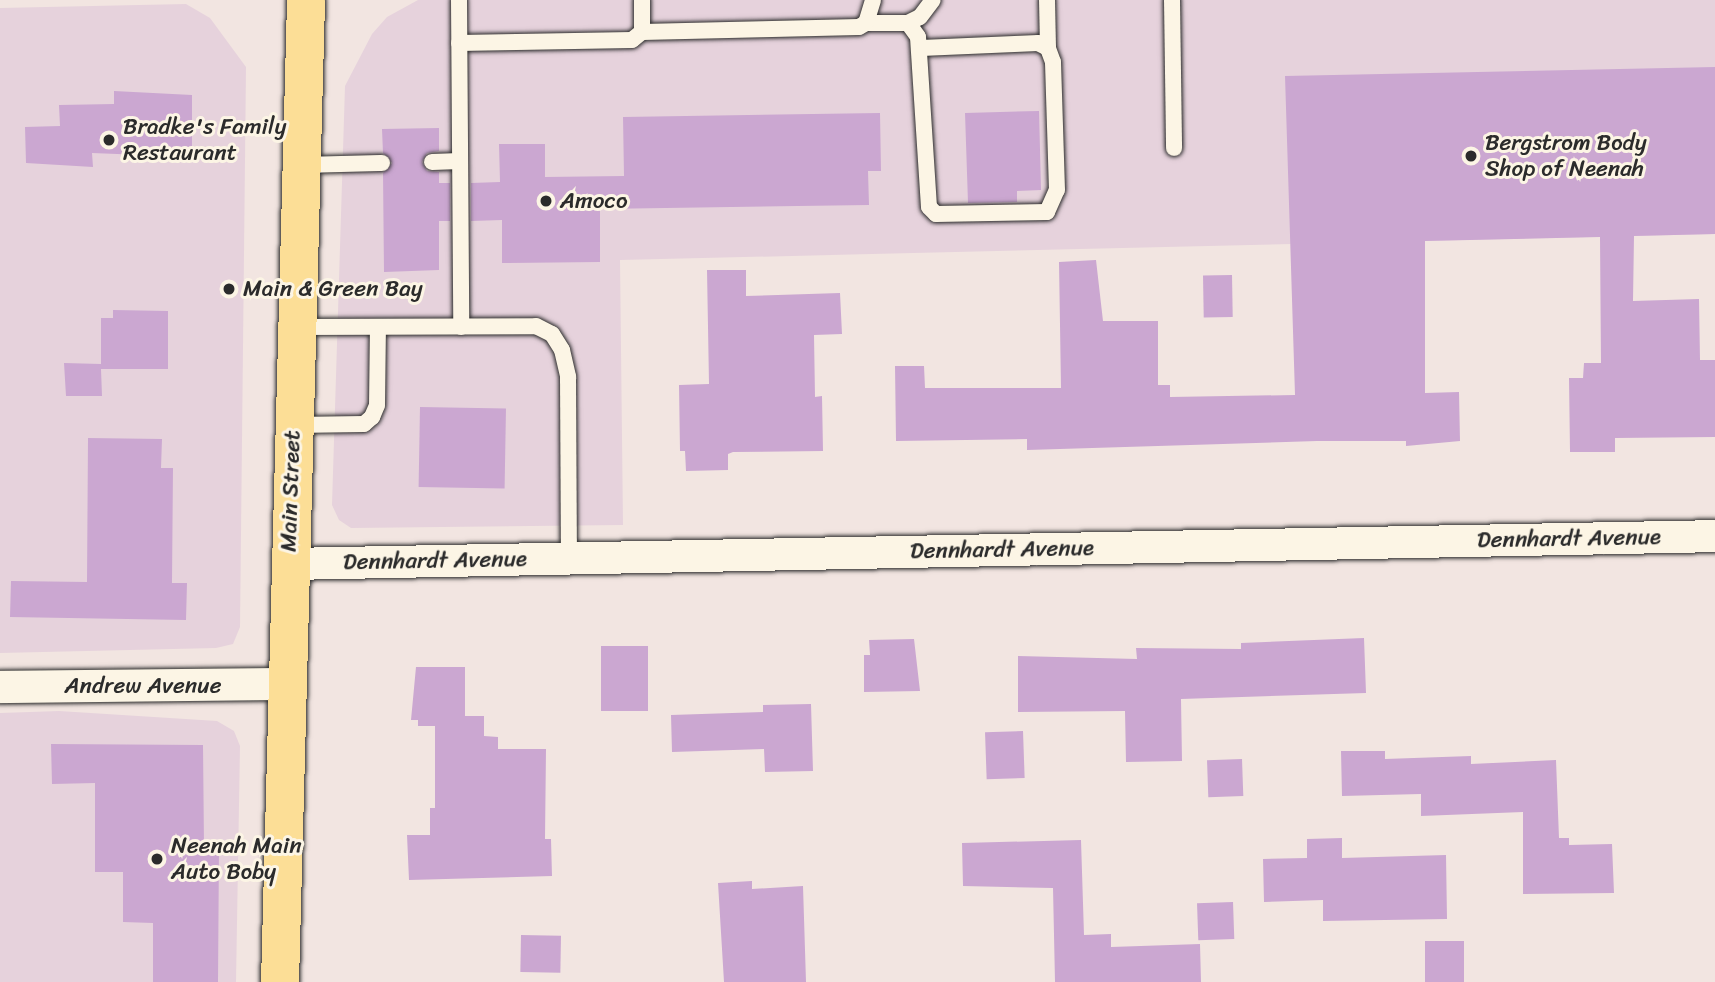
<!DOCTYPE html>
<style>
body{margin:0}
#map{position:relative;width:1715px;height:982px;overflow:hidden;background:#f2e5e1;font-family:Sriracha,sans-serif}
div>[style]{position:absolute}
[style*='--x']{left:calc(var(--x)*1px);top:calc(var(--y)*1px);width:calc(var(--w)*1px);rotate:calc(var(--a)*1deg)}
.built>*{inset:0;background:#e6d2dc}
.building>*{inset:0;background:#cba7d1;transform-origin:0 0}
.roads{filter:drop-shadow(0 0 2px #2b2b2b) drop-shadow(0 0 2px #2b2b2b)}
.service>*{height:16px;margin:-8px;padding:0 8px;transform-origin:8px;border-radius:8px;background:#fcf5e5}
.minor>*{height:32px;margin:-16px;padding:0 16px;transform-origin:16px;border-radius:16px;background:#fcf5e5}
.primary>*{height:38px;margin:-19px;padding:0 19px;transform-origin:19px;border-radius:19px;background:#fcde96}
.dots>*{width:19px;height:19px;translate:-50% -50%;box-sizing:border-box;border:4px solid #fcf5e5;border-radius:50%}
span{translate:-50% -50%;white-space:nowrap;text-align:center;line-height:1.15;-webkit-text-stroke:6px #fcf5e5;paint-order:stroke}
.poi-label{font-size:23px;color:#2b2b2b}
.left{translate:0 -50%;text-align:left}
.street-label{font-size:23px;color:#2b2b2b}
</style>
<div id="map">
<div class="built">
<i style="clip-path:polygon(418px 0,1715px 0,1715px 234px,620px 260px,623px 525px,351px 528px,339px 520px,332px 505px,345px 86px,372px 34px,387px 17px)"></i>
<i style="clip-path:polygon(186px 4px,210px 18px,246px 67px,240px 627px,233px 644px,216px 648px,0 653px,0 8px)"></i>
<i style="clip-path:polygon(59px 711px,217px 721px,234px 731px,240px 746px,236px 982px,0 982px,0 713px)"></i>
</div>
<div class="building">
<i style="clip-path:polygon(1715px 67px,1715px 234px,1634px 236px,1633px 301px,1699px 299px,1700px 360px,1715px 360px,1715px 437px,1615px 438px,1615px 452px,1570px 452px,1569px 378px,1583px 378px,1584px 363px,1601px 363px,1600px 237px,1425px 241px,1425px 393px,1459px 392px,1460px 441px,1406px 446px,1406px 441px,1317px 441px,1027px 450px,1027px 439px,896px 441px,895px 366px,924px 366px,925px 388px,1061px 388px,1059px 262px,1096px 260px,1103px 321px,1158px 321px,1158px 385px,1170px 385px,1170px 397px,1295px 395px,1285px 76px)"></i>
<i style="clip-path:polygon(114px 91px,192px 95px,192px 157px,92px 153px,93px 167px,26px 163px,25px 127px,60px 126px,59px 105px,114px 104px)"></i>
<i style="clip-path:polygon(1039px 111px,1041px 190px,1017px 191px,1017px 202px,968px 203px,965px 113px)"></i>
<i style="clip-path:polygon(880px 113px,881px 171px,868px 171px,869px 205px,600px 209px,600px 262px,502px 263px,502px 220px,471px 221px,471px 183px,500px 182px,499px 144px,545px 144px,545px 177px,624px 176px,623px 117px)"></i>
<i style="clip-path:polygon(439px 128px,439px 151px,427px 153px,422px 162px,427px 171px,439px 172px,439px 183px,450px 183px,450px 221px,439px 221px,439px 270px,384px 272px,383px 173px,392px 163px,383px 153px,382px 129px)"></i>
<i style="clip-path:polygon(707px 270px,746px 270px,746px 296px,840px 293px,842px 334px,814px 335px,815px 397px,822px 396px,823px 451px,733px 452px,728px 454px,728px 470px,686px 471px,685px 451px,680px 451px,679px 385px,709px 384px)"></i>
<i style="left:1232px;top:275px;width:42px;height:29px;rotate:89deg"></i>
<i style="clip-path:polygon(113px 310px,168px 311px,168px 369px,101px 369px,102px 396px,66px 396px,64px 363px,101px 364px,101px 318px,113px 318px)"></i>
<i style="left:420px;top:407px;width:86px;height:80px;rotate:1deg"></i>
<i style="clip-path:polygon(88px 438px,162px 439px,161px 468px,173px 468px,172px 583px,187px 583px,186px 620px,10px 617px,11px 581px,87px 582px)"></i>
<i style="clip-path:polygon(1364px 638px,1366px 693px,1181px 699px,1182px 761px,1126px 762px,1125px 711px,1018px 712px,1018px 656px,1137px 659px,1136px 648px,1241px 649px,1241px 643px)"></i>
<i style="clip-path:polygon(914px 639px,920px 691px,864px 692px,864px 655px,870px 655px,869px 640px)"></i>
<i style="left:601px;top:646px;width:47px;height:65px"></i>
<i style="clip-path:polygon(416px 667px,465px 667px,465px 716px,484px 716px,484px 736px,498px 737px,498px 749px,546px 749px,545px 839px,551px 839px,552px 876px,409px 880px,407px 835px,430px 835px,430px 808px,435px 808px,435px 726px,418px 726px,418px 720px,411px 720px)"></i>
<i style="clip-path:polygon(811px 704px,813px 771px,765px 772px,764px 749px,672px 752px,671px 715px,763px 712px,763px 705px)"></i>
<i style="left:1023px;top:731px;width:47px;height:38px;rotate:88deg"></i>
<i style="clip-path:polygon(51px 744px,203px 745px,204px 846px,219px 846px,218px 982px,153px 982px,153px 923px,123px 922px,123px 872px,95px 872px,95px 783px,52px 784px)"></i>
<i style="clip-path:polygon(1341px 751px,1385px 751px,1385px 759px,1471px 756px,1471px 764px,1556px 760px,1559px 838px,1569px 838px,1569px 845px,1612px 844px,1614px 893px,1523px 894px,1523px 812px,1421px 816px,1421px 794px,1342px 796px)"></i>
<i style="left:1242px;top:759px;width:37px;height:35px;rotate:88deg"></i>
<i style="clip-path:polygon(1342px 838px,1342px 858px,1446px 855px,1447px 919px,1323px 921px,1323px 900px,1264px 902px,1263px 859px,1307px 858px,1307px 839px)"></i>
<i style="clip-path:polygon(1081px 840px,1084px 935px,1111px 934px,1111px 947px,1200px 944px,1201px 982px,1055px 982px,1053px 888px,963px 886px,962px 843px)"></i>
<i style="clip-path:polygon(752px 881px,752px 889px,803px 886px,806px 982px,724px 982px,718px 883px)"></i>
<i style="left:1233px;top:902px;width:37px;height:36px;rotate:88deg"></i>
<i style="left:521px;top:935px;width:40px;height:37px;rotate:1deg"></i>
<i style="left:1425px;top:941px;width:39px;height:41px"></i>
</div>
<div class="roads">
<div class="service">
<i style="--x:459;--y:0;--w:327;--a:89.6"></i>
<i style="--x:1047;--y:0;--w:48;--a:88.8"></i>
<i style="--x:1172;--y:0;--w:148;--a:89.2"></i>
<i style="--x:866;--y:23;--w:42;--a:0"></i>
<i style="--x:908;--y:23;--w:17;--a:54"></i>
<i style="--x:918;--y:37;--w:170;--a:86.3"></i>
<i style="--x:929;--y:207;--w:10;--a:45"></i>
<i style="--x:936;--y:214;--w:111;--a:-1"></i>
<i style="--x:1047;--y:212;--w:24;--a:-66"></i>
<i style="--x:1057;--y:190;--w:128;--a:-91.8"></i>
<i style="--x:1053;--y:62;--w:15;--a:-110"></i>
<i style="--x:1048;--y:48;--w:11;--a:-153"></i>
<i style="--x:1038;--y:43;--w:117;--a:177.6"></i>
<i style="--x:908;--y:23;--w:13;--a:-27"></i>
<i style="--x:920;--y:17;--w:21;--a:-53"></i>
<i style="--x:642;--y:32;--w:217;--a:-1.3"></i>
<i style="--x:859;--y:27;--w:8;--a:-30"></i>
<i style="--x:866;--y:23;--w:24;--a:-73"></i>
<i style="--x:459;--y:43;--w:173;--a:-1"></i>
<i style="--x:632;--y:40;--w:13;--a:-39"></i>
<i style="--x:642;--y:32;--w:32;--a:-90"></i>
<i style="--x:432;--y:162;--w:28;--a:-2"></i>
<i style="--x:300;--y:165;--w:82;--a:-1.4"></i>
<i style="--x:298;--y:327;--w:238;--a:-0.2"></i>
<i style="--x:536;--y:326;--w:18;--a:27"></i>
<i style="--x:552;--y:334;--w:19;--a:58"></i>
<i style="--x:562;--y:350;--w:28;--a:77"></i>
<i style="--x:568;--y:377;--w:181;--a:89.7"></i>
<i style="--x:293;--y:425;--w:71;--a:-0.8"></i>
<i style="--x:364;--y:424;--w:11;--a:-41"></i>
<i style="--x:372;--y:417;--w:13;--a:-67"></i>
<i style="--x:377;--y:405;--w:78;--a:-89.3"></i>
</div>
<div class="minor">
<i style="--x:289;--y:564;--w:1426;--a:-1.12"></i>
<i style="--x:0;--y:687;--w:286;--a:-0.6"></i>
</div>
<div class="primary">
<i style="--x:280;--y:982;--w:982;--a:-88.48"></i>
</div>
</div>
<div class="dots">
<i style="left:109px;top:140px;background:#2b2b2b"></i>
<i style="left:1471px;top:156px;background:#2b2b2b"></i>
<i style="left:546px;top:201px;background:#2b2b2b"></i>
<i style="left:229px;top:289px;background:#2b2b2b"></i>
<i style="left:157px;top:859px;background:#2b2b2b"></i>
</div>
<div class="poi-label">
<span class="left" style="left:123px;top:140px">Bradke's Family<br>Restaurant</span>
<span class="left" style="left:1485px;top:156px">Bergstrom Body<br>Shop of Neenah</span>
<span class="left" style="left:560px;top:201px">Amoco</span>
<span class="left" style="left:243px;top:289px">Main &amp; Green Bay</span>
<span class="left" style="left:171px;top:859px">Neenah Main<br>Auto Boby</span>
</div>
<div class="street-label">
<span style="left:291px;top:491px;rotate:-88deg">Main Street</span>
<span style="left:1569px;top:539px;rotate:-1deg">Dennhardt Avenue</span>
<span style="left:1002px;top:550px;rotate:-1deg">Dennhardt Avenue</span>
<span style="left:435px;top:561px;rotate:-1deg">Dennhardt Avenue</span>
<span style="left:143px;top:686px">Andrew Avenue</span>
</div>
</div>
